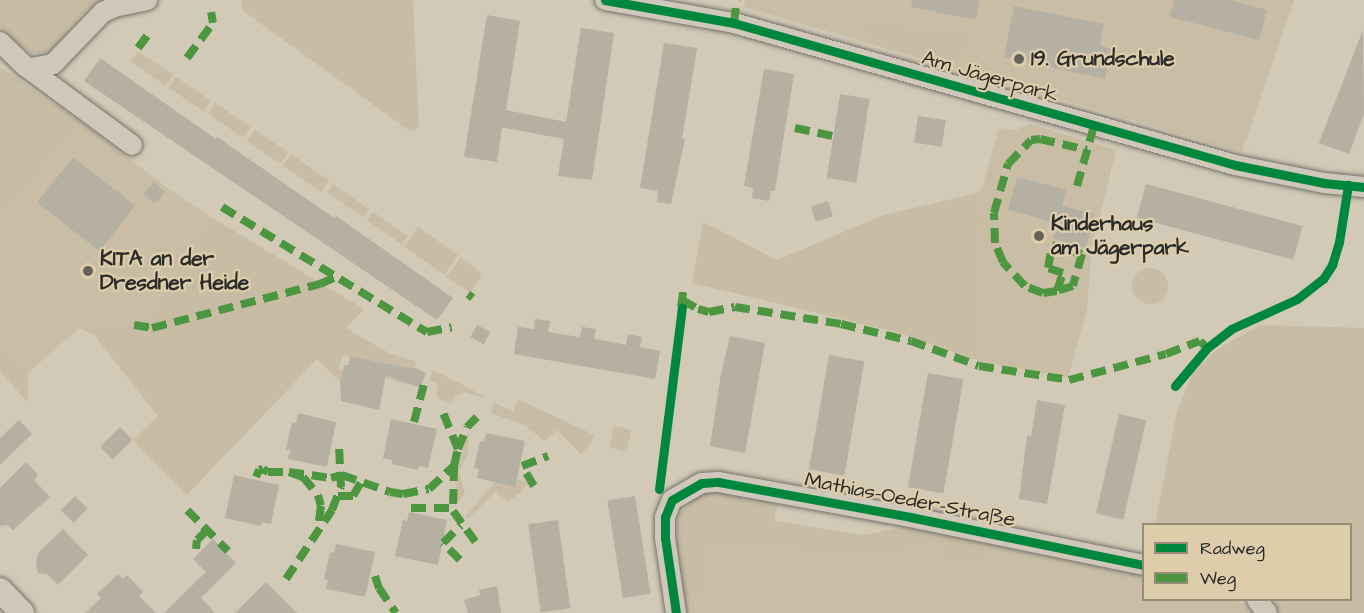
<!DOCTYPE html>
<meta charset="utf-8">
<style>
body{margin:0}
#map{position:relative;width:1364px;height:613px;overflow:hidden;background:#d2c9b6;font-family:"Architects Daughter",sans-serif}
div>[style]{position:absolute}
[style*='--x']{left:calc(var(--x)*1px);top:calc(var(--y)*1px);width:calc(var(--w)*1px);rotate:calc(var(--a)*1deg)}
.built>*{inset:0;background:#c9bea5}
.green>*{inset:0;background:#c8bca4;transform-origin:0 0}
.round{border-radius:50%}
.building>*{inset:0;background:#b6b0a3;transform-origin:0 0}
.roads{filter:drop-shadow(0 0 2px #76726a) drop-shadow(0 0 2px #76726a)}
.minor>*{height:20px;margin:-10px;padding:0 10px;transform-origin:10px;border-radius:10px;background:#cec7ba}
.tertiary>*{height:24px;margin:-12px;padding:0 12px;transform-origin:12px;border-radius:12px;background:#cec7ba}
.quiet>*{height:8px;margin-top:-4px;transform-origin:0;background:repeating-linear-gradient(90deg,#4d9640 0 15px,transparent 0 23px)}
.cycleway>*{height:9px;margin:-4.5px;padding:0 4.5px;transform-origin:4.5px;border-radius:4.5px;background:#00873e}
.dots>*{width:16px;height:16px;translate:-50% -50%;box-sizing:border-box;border:3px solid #decdaa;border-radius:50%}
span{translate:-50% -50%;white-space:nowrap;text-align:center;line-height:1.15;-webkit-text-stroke:4.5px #decdaa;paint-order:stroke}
.poi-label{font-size:21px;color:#2b2b2b;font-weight:700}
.left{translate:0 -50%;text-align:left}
.street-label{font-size:21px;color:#2b2b2b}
.legend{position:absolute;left:1142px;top:523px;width:210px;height:78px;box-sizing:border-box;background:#decdaa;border:2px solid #968c77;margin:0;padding:8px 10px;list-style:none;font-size:18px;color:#2b2b2b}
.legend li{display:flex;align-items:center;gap:12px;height:30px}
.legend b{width:30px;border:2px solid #968c77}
</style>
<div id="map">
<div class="built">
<i style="clip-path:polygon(745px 0,1294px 0,1242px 152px,744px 7px)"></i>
<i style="clip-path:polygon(82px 123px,169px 189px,211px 217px,145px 319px,79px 328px,28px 373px,0 342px,0 222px)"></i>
<i style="clip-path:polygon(1030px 124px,1116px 150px,1091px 252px,1087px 310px,1068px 378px,976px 360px,984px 219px,981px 192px,999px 128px,1016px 130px)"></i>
<i style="clip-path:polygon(994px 542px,1143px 576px,1144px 600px,1238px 600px,1251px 613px,685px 613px,682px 598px,703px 596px,703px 547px,778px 549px,842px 558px,880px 553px,941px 550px,947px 561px,990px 560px)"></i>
</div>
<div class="green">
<i style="clip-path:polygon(0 0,103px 0,85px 11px,56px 46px,46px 52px,30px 53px,0 28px)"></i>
<i style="clip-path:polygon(241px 0,413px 0,419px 128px,410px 131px,242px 10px)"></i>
<i style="clip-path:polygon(868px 17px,928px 31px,970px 30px,962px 65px,923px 53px,921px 57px,874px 44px,860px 26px)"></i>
<i style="left:138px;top:51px;width:42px;height:13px;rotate:34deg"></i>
<i style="clip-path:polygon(0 67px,82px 123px,0 222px)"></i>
<i style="left:176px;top:77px;width:42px;height:13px;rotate:34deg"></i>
<i style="left:215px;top:103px;width:43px;height:13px;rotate:34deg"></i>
<i style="left:255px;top:130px;width:40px;height:14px;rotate:34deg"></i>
<i style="left:291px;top:154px;width:47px;height:14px;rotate:35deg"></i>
<i style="left:333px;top:184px;width:44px;height:10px;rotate:35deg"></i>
<i style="clip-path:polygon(981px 192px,984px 219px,976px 360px,897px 332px,692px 283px,703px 222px,777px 260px,884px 215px)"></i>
<i style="left:373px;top:212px;width:42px;height:10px;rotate:35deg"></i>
<i style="clip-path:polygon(211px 217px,364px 309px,346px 328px,355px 334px,389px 353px,417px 362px,406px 385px,386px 378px,388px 364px,343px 355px,339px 369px,343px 371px,340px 382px,317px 359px,187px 495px,133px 440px,158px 416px,94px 335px,79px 328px,145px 319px)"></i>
<i style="left:418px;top:227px;width:49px;height:24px;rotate:35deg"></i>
<i style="clip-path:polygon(461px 257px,480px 272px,481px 278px,470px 293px,446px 277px)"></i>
<i class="round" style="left:1132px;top:268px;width:36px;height:36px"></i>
<i style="clip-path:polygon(1260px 325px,1364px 328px,1364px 613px,1280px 613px,1274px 600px,1350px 600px,1350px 524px,1155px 524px,1177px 412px,1193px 373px,1215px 351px)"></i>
<i style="clip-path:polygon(0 342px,28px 373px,28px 402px,0 372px)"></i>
<i style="clip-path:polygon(433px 370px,465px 386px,486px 398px,465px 392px,457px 395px,450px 404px,437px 398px,437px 384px,429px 380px)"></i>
<i style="clip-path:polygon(518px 399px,594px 435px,589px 446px,581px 454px,557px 430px,545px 441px,524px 425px,491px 413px,494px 402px,513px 412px)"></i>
<i style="left:614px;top:426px;width:18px;height:22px;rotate:13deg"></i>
<i style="clip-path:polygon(469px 430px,468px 452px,459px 472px,465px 493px,455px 506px,458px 467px)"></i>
<i style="clip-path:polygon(517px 479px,529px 483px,521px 492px,507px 502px,496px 491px,468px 519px,466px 516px,495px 482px)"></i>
<i style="clip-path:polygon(716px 490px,778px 500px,774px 521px,864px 535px,906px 527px,994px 542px,990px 560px,947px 561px,941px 550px,880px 553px,842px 558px,778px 549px,704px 547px,703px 597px,682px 598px,673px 528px,679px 515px,689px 504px,701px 495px)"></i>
</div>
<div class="building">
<i style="clip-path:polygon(912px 0,980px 0,976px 20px,911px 7px)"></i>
<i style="clip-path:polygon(1174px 0,1230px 0,1267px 10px,1259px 40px,1170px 17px)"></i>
<i style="clip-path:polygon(1014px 6px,1104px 24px,1100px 46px,1111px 48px,1105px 79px,1004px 57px)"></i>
<i style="clip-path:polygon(487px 15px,520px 21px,506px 110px,566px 122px,581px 28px,614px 33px,592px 180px,558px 176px,564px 139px,505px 128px,502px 128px,497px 162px,464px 157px)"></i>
<i style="clip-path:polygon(1363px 30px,1364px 114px,1349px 154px,1319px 143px)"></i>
<i style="clip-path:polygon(664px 43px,697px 48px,682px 138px,685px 139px,671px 204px,657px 202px,658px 191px,640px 188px)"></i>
<i style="clip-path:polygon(100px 58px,216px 139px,217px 137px,334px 218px,336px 216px,453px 298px,437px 320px,84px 81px)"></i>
<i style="clip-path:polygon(764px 69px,794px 74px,775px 191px,771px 191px,769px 201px,752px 198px,753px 188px,744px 186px)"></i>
<i style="left:840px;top:94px;width:30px;height:85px;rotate:9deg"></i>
<i style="left:918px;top:116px;width:28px;height:27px;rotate:8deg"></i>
<i style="left:73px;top:157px;width:79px;height:58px;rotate:38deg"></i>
<i style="clip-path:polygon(1017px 177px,1066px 190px,1062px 206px,1095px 214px,1086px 248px,1053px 239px,1057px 223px,1008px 210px)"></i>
<i style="left:154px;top:182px;width:15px;height:16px;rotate:42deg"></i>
<i style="left:1146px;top:184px;width:162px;height:35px;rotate:15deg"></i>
<i style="left:828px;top:201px;width:16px;height:18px;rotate:72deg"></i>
<i style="clip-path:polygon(535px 319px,550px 321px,548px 332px,566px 335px,580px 337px,582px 327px,596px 329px,594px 339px,612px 342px,626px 345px,628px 334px,642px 337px,640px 347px,660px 351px,655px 379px,514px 354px,518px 327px,534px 329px)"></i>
<i style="left:477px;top:325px;width:15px;height:14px;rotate:28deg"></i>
<i style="clip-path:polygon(730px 336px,765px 343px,745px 453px,710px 446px,721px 374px)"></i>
<i style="left:829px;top:355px;width:36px;height:116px;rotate:10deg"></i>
<i style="clip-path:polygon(350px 356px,412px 369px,413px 367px,426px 373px,420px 388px,386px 375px,379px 410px,341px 401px,340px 382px,344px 365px,348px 365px)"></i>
<i style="left:928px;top:373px;width:36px;height:116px;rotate:10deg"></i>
<i style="clip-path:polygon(1037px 400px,1065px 405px,1047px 504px,1019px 499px,1027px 436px,1031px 436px)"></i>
<i style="clip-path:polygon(298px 413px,336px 422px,327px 467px,288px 459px,290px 450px,286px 449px,292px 422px,296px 423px)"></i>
<i style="left:1119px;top:414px;width:28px;height:102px;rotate:13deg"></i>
<i style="clip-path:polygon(391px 419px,437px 429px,428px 468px,419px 466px,418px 470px,392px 464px,392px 460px,383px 458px)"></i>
<i style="clip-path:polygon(19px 420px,32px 434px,0 465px,0 438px)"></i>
<i style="left:120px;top:427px;width:18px;height:28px;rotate:45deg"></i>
<i style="clip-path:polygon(486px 433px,525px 441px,515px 487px,477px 478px,479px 469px,474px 468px,480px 441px,484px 442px)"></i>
<i style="clip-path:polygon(26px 462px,38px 475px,34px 480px,50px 497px,13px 530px,8px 525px,0 526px,0 488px)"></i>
<i style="clip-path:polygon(234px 475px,279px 485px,271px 524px,261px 522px,261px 526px,225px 518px)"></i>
<i style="left:75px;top:496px;width:18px;height:20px;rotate:45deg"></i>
<i style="left:635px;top:496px;width:99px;height:28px;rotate:81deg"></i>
<i style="clip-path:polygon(409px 512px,447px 520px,438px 565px,395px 556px,403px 520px,407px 521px)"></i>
<i style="left:558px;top:520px;width:89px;height:30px;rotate:82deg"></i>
<i style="clip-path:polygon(63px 529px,88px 555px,58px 585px,47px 574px,38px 573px,36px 565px,38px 553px)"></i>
<i style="clip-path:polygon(213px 539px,236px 563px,201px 598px,215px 613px,164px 613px,206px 572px,193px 559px)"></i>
<i style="clip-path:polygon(336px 544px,375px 552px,365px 597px,326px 589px,328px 580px,324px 579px,330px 552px,334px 553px)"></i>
<i style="clip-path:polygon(118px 574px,123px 579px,127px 575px,143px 592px,139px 596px,156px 613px,85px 613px,101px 598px,97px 594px)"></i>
<i style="clip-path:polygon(266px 582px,297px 613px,235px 613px)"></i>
<i style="clip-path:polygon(497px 586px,501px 613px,468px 613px,464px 600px,480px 595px,479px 590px)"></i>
</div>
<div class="roads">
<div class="minor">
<i style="--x:605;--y:0;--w:131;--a:10.1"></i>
<i style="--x:734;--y:23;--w:521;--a:15.82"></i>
<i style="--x:1235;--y:165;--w:91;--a:11.4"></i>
<i style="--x:1324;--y:183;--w:40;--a:5.7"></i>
<i style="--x:0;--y:42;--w:35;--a:44"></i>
<i style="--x:25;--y:66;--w:133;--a:36.4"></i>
<i style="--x:31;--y:68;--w:22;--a:-10"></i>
<i style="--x:53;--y:64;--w:72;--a:-46.1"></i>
<i style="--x:103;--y:12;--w:12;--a:-24"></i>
<i style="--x:114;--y:7;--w:34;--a:-12"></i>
<i style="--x:1257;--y:600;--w:16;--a:52"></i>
<i style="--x:676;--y:613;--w:76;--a:-98.3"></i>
<i style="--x:665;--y:538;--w:21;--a:-90"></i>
<i style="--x:665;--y:517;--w:18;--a:-68"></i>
<i style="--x:672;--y:500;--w:34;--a:-30"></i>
<i style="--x:702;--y:483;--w:16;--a:-4"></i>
<i style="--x:718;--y:482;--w:195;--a:10.3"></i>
<i style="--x:910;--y:517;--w:239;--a:11.6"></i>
</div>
<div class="tertiary">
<i style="--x:0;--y:590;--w:32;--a:46"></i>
</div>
</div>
<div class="quiet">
<i style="--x:734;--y:23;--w:23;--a:-83"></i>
<i style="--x:138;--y:48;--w:20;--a:-53"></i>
<i style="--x:187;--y:58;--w:44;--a:-53.4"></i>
<i style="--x:213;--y:23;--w:11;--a:-100"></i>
<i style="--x:795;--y:128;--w:39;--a:12"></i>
<i style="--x:1077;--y:186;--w:62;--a:-74.2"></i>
<i style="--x:222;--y:207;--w:240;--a:31.4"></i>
<i style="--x:427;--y:332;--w:25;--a:-11"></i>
<i style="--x:1057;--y:291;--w:19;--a:-72"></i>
<i style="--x:1063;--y:273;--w:16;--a:-162"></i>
<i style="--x:1048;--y:268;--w:23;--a:-80"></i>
<i style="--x:1052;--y:245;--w:31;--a:17"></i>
<i style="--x:1082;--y:254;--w:33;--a:106"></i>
<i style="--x:1073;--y:286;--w:17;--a:163"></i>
<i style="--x:1057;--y:291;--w:14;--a:172"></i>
<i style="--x:1043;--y:293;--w:19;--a:-159"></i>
<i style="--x:1025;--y:286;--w:33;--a:-133"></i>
<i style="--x:1003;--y:262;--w:21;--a:-113"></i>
<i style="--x:995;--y:243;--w:30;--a:-92"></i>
<i style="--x:994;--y:213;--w:51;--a:-74.1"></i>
<i style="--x:1008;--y:164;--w:33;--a:-46"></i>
<i style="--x:1031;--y:140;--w:9;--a:-6"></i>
<i style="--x:1040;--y:139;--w:48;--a:13.2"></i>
<i style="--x:468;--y:294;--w:6;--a:39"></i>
<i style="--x:682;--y:300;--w:18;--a:29"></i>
<i style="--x:698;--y:309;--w:11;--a:15"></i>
<i style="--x:709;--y:312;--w:26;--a:-11"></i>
<i style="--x:735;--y:307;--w:107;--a:9.1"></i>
<i style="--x:841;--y:324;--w:72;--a:13.7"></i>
<i style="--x:911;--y:341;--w:72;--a:20.2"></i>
<i style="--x:979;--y:366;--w:91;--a:8.8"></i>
<i style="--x:1069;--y:380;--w:100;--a:-15"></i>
<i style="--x:1166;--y:354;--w:36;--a:-21"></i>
<i style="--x:1200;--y:341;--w:10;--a:45"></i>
<i style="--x:681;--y:307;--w:21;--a:-82"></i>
<i style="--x:134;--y:325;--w:18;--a:9"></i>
<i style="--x:152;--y:328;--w:174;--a:-14.7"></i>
<i style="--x:320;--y:284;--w:17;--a:-24"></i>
<i style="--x:414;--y:422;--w:43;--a:-75.3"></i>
<i style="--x:458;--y:449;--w:24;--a:-68"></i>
<i style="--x:467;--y:427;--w:14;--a:-45"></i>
<i style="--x:454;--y:466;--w:45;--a:91.3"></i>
<i style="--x:453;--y:511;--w:41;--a:54"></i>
<i style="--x:289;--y:472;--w:42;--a:8.1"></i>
<i style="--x:331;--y:478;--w:11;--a:-15"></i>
<i style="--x:342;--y:475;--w:51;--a:19.5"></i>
<i style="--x:390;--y:492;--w:13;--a:9"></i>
<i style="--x:403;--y:494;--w:26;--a:-11"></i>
<i style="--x:429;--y:489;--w:34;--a:-43"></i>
<i style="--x:454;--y:466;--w:17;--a:-77"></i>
<i style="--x:458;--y:449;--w:44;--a:-112.5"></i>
<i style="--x:256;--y:477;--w:8;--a:-67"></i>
<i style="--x:259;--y:470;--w:4;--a:-14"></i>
<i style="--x:263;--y:469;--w:6;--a:31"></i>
<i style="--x:268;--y:472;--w:21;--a:0"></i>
<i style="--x:289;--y:472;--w:15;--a:20"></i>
<i style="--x:303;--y:477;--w:23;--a:50"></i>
<i style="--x:318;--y:495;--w:11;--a:75"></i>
<i style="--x:321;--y:506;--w:22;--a:98"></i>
<i style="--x:534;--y:486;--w:23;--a:-121"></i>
<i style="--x:522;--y:466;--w:28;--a:-21"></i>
<i style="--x:338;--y:496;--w:15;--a:0"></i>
<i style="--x:353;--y:496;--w:16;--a:-60"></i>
<i style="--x:411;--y:508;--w:42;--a:0"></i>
<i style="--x:187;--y:510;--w:58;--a:45"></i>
<i style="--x:196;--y:549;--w:9;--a:-84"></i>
<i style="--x:197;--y:540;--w:14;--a:-45"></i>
<i style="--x:460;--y:560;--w:24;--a:-135"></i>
<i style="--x:443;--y:543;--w:25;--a:-45"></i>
<i style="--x:375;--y:576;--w:13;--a:72"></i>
<i style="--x:379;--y:588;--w:30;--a:56"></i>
<i style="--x:286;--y:579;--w:83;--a:-56.3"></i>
<i style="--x:332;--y:510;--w:25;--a:-69"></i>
<i style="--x:341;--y:487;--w:41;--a:-92.8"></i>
</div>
<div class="cycleway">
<i style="--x:605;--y:0;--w:131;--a:10.1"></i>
<i style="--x:734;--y:23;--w:521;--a:15.82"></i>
<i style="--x:1235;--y:165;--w:91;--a:11.4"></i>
<i style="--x:1324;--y:183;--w:40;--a:5.7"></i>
<i style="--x:1175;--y:386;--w:50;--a:-49.9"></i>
<i style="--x:1207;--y:348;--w:31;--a:-38"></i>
<i style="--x:1231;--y:329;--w:72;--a:-24.4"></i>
<i style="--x:1297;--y:299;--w:33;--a:-38"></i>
<i style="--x:1323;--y:279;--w:17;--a:-57"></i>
<i style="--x:1332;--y:265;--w:24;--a:-73"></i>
<i style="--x:1339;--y:242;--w:58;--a:-81"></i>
<i style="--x:659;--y:489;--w:183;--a:-82.8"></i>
<i style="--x:676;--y:613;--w:76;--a:-98.3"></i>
<i style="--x:665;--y:538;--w:21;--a:-90"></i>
<i style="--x:665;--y:517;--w:18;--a:-68"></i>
<i style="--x:672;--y:500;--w:34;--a:-30"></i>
<i style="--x:702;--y:483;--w:16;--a:-4"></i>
<i style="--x:718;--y:482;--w:195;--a:10.3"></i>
<i style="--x:910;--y:517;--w:239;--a:11.6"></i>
</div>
<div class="dots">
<i style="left:1019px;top:59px;background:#65625c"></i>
<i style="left:1039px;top:236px;background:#65625c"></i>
<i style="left:88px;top:271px;background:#65625c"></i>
</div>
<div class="poi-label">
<span class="left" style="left:1031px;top:59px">19. Grundschule</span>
<span class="left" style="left:1051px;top:236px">Kinderhaus<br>am Jägerpark</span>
<span class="left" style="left:100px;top:271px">KITA an der<br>Dresdner Heide</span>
</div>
<div class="street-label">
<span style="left:990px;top:77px;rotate:16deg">Am Jägerpark</span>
<span style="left:910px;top:500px;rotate:11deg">Mathias-Oeder-Straße</span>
</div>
<ul class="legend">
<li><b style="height:8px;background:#00873e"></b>Radweg</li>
<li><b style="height:8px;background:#4d9640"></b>Weg</li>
</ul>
</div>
